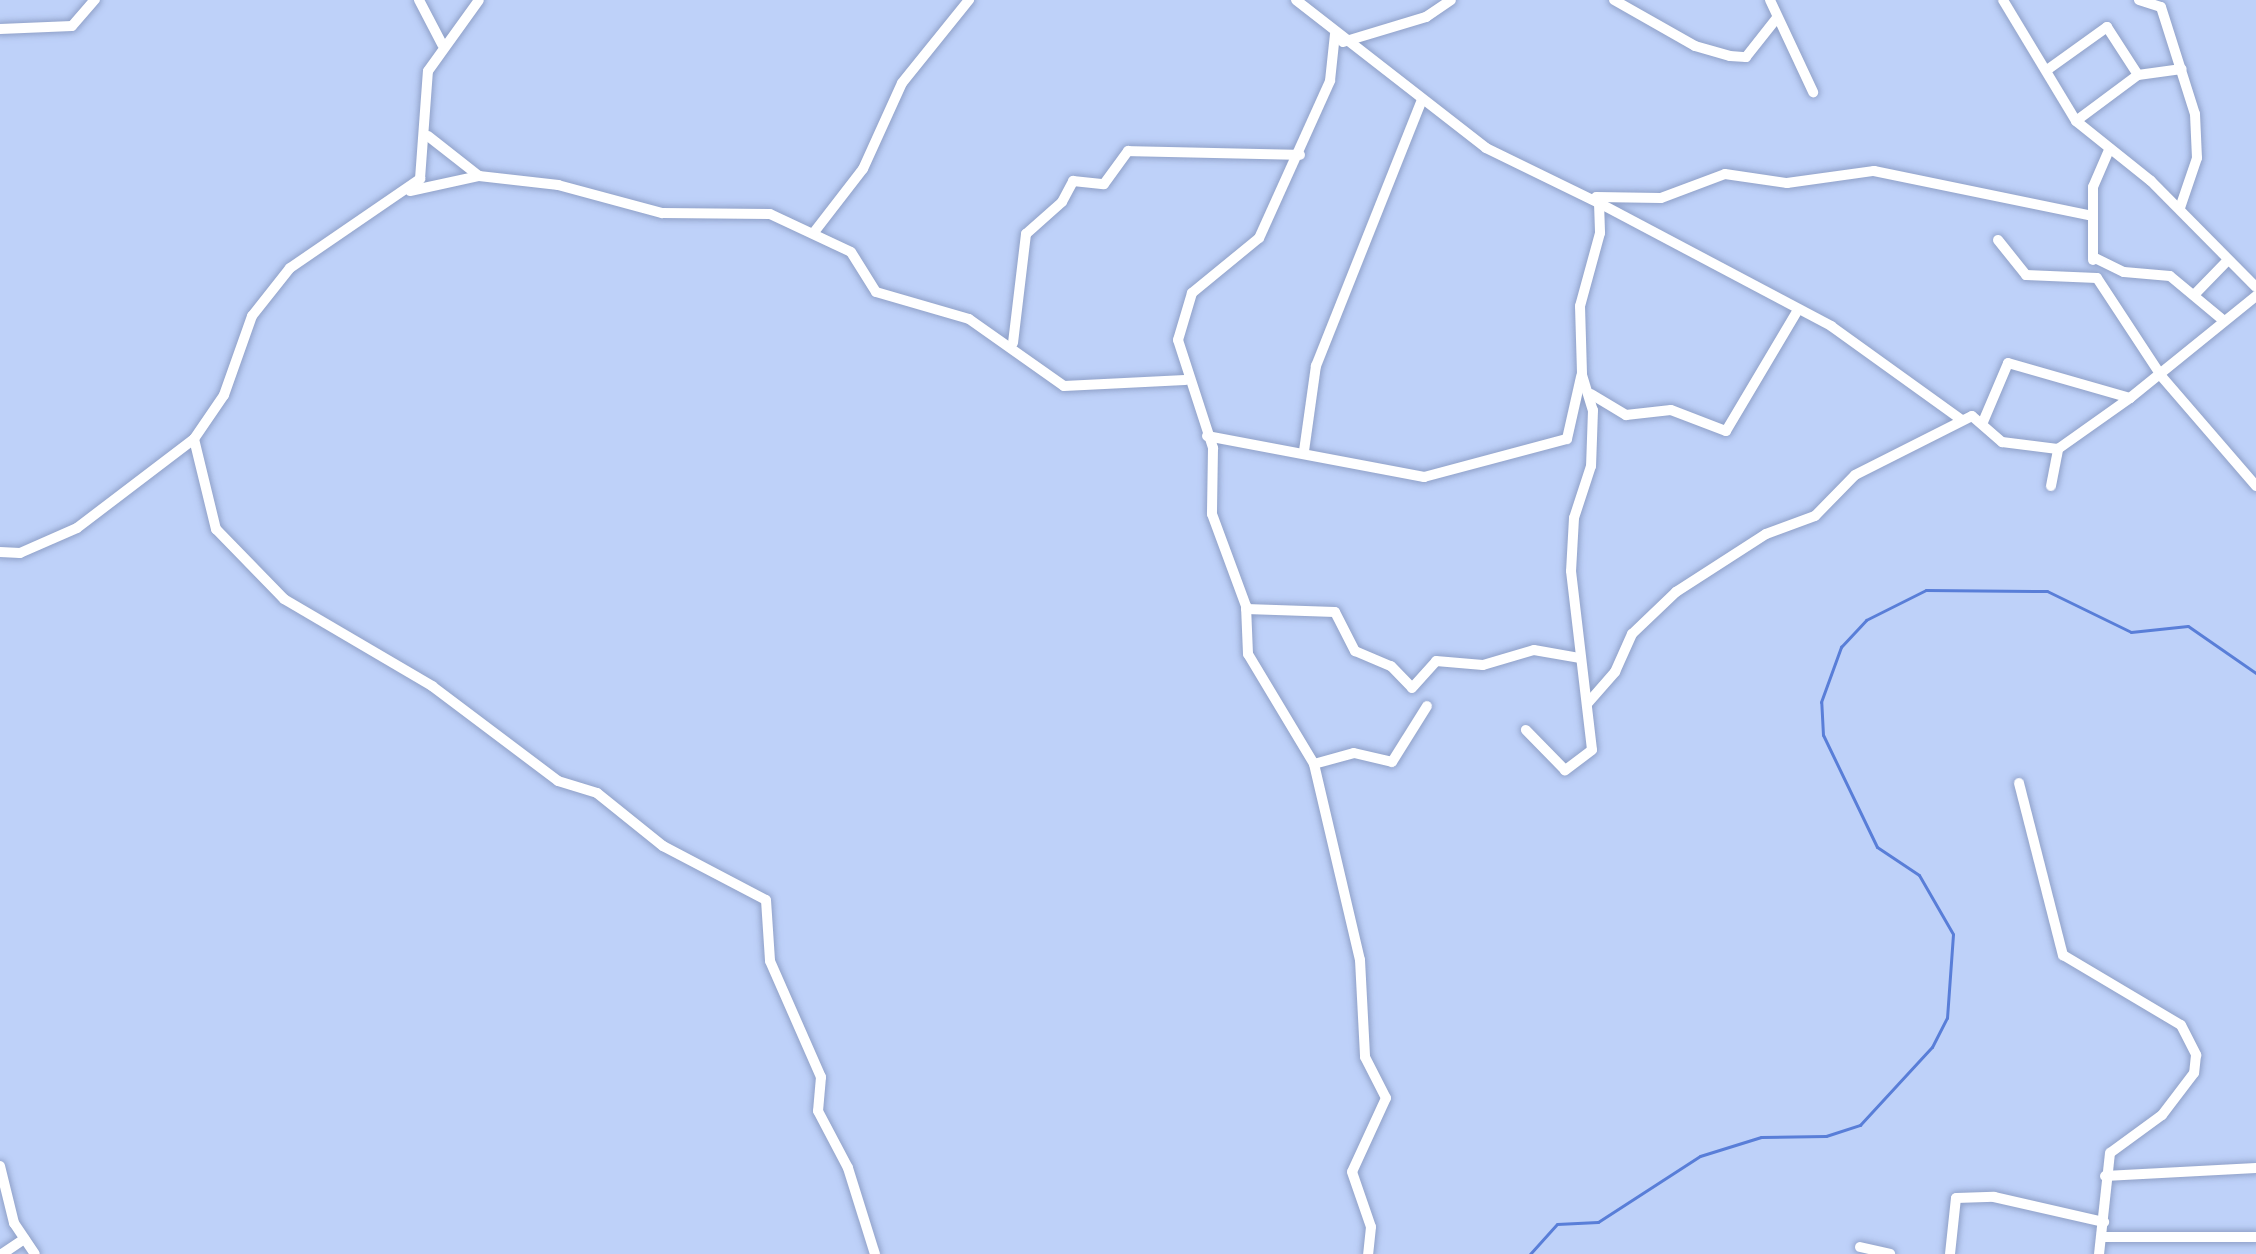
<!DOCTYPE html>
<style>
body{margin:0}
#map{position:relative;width:2256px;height:1254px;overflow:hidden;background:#bed1f9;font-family:Lato,sans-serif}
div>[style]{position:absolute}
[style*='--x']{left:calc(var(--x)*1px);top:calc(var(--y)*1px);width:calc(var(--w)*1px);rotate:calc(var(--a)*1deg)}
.stream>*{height:3px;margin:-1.5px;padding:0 1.5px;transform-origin:1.5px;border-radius:1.5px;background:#597ed8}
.roads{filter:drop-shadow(0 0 3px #90a1c8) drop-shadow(0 0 3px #90a1c8)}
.street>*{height:10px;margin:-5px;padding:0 5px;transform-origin:5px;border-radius:5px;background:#fff}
span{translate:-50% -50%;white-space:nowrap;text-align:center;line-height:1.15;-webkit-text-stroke:9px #cfdeff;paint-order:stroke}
</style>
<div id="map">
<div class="stream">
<i style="--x:1530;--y:1254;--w:40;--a:-48"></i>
<i style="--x:1557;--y:1224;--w:41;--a:-2.8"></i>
<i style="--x:1598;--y:1222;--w:121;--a:-32.9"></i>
<i style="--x:1700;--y:1156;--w:64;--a:-17.3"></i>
<i style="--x:1761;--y:1137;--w:65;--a:-0.9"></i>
<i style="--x:1826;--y:1136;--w:36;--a:-18"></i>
<i style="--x:1860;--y:1125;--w:106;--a:-47.3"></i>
<i style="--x:1932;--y:1047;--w:33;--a:-63"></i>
<i style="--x:1947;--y:1018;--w:84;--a:-85.9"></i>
<i style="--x:1953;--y:934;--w:68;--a:-120"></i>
<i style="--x:1919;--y:875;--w:50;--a:-146.3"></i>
<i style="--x:1877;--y:847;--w:124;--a:-115.7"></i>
<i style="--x:1823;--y:735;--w:33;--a:-93"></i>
<i style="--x:1821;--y:702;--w:59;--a:-70"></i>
<i style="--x:1841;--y:647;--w:37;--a:-47"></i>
<i style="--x:1866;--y:620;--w:67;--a:-26.6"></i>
<i style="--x:1926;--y:590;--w:121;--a:0.5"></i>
<i style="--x:2047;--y:591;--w:93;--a:26"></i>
<i style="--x:2131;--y:632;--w:57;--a:-6"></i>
<i style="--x:2188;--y:626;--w:83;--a:34.7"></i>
</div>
<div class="roads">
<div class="street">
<i style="--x:419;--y:0;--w:50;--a:62.4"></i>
<i style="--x:1296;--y:0;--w:241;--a:37.9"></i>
<i style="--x:1486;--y:148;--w:126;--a:26"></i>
<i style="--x:1599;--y:203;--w:30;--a:88"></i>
<i style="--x:1600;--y:233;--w:76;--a:105.3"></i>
<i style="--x:1580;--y:306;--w:69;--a:88.3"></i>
<i style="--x:1582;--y:375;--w:37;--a:73"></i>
<i style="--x:1593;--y:410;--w:56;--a:92"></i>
<i style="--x:1591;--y:466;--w:55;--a:108.1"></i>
<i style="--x:1574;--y:518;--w:53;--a:93.2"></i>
<i style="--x:1571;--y:571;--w:180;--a:83.3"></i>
<i style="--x:1592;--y:750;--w:34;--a:143"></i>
<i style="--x:1565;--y:770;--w:56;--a:-134.3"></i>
<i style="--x:1614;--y:0;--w:93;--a:29.6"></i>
<i style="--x:1695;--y:46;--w:36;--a:16"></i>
<i style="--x:1730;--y:56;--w:16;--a:4"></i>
<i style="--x:1746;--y:57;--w:48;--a:-51.7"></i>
<i style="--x:1770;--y:0;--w:102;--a:64.9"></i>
<i style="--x:2003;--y:0;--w:141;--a:58.9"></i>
<i style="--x:2076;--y:121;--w:96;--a:38.7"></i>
<i style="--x:2151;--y:181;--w:149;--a:45.3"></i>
<i style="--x:2139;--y:0;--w:23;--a:18"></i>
<i style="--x:2161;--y:7;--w:112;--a:72.4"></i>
<i style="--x:2195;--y:114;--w:44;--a:87.4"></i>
<i style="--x:2197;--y:158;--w:53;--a:108.8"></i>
<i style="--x:0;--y:29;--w:72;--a:-2.4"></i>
<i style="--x:72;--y:26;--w:35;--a:-49"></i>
<i style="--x:1335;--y:34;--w:47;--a:96.1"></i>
<i style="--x:1330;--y:81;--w:172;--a:114.3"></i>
<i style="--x:1259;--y:238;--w:87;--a:140.6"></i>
<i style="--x:1192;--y:293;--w:49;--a:106.6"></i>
<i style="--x:1178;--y:340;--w:114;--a:72"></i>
<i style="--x:1213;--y:448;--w:66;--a:90.9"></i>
<i style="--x:1212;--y:514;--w:98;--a:69.7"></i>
<i style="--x:1246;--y:606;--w:48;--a:87.6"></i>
<i style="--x:1248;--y:654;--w:128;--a:59"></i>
<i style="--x:1314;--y:764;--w:201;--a:76.8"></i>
<i style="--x:1360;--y:960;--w:97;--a:87"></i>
<i style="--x:1365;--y:1057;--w:46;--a:62.9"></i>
<i style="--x:1386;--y:1098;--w:81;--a:114.7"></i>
<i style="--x:1352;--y:1172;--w:58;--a:70.9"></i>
<i style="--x:1371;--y:1227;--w:27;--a:96"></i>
<i style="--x:1343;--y:42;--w:87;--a:-16.8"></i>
<i style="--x:1426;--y:17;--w:30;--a:-34"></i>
<i style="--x:2047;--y:70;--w:74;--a:-35.6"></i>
<i style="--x:2107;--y:27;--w:57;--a:57.1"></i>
<i style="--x:2076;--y:121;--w:77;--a:-36.6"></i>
<i style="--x:2138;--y:75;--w:44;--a:-7.8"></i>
<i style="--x:428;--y:136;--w:65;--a:38.1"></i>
<i style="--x:410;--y:191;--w:71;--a:-12.3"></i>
<i style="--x:479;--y:176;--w:80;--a:6.5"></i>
<i style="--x:558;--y:185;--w:108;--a:15.1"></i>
<i style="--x:662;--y:213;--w:108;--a:0.5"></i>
<i style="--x:770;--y:214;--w:89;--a:25.1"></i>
<i style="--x:851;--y:252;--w:47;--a:58"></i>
<i style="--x:876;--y:292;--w:97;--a:16.2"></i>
<i style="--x:969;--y:319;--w:116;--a:35.2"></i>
<i style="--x:1064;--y:386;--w:121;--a:-2.8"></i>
<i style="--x:1596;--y:197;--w:65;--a:0.9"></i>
<i style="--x:1661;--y:198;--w:68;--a:-20.6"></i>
<i style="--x:1725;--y:174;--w:63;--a:8.3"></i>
<i style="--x:1787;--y:183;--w:88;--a:-7.9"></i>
<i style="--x:1874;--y:171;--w:219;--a:11.6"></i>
<i style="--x:1599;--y:203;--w:263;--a:27.9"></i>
<i style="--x:1831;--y:326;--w:161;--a:35.7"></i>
<i style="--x:815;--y:231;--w:78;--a:-52.3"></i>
<i style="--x:863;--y:169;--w:94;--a:-65.6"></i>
<i style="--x:902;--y:83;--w:107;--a:-51.1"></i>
<i style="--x:1998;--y:240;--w:45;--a:51.3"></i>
<i style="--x:2026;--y:275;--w:71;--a:2.4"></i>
<i style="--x:2097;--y:278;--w:118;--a:56.7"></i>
<i style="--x:2162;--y:377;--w:144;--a:49.2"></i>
<i style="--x:2093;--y:257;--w:34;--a:26"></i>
<i style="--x:2124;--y:272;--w:46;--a:5"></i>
<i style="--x:2170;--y:276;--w:69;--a:39.7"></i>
<i style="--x:2093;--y:260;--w:73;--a:-90"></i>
<i style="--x:2093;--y:187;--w:40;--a:-66.6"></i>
<i style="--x:2195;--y:294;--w:46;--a:-45.9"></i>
<i style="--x:1013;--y:343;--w:110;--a:-83.2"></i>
<i style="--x:1026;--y:234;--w:48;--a:-41.6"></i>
<i style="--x:1062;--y:202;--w:24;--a:-62"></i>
<i style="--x:1073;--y:181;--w:31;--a:6"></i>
<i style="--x:1104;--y:184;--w:41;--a:-54"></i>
<i style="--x:1128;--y:151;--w:172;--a:1.3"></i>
<i style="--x:1591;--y:394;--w:41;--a:31"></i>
<i style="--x:1626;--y:415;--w:45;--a:-6.3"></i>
<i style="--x:1671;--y:410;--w:59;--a:20.9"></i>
<i style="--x:1726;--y:431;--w:137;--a:-59.3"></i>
<i style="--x:1983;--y:422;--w:64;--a:-67"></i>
<i style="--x:2008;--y:363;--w:127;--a:16"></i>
<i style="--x:2130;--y:398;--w:162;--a:-39"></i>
<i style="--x:1207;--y:436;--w:221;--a:10.7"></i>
<i style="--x:1424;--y:477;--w:148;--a:-14.9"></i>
<i style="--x:1567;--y:439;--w:64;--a:-77.3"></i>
<i style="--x:194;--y:439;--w:93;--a:76.3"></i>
<i style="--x:216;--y:529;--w:98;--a:45.8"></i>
<i style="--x:284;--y:599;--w:172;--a:30.4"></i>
<i style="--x:432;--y:686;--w:158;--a:37"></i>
<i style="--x:558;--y:781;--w:41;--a:17.1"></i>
<i style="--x:597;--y:793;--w:85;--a:38.8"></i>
<i style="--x:663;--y:846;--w:116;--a:27.7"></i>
<i style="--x:766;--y:900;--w:61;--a:86.2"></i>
<i style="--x:770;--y:961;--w:127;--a:66.3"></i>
<i style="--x:821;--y:1077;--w:34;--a:95"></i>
<i style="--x:818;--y:1111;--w:64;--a:62.2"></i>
<i style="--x:848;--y:1168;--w:90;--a:72.6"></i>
<i style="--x:1304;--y:451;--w:86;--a:-82"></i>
<i style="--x:1316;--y:366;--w:286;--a:-68.3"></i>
<i style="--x:2051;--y:486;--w:38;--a:-79"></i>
<i style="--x:0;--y:552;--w:20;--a:3"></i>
<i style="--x:20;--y:553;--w:62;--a:-23.7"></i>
<i style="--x:77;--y:528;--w:147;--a:-37.3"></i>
<i style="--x:194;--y:439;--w:53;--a:-55.7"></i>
<i style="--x:224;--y:395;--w:84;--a:-70.5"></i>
<i style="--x:252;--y:316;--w:61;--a:-51.6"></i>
<i style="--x:290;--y:268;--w:158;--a:-34.4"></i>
<i style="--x:420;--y:179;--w:108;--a:-85.8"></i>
<i style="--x:428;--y:71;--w:87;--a:-54.3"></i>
<i style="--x:1246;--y:609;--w:89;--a:1.9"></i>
<i style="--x:1335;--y:612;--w:44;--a:62.9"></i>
<i style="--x:1355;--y:651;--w:39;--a:23"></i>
<i style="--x:1391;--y:666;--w:30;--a:46"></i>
<i style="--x:1412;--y:688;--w:36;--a:-48"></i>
<i style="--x:1436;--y:661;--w:47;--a:4.9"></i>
<i style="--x:1483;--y:665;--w:53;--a:-16.4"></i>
<i style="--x:1534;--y:650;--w:47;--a:9.9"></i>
<i style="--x:1587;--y:704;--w:43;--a:-48.8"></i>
<i style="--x:1615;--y:672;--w:42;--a:-65.9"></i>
<i style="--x:1632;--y:634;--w:61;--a:-43.7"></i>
<i style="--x:1676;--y:592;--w:107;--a:-32.8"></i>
<i style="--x:1766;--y:534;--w:52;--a:-20.2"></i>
<i style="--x:1815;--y:516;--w:57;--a:-45.7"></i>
<i style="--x:1855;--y:475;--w:131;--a:-26.8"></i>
<i style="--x:1972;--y:416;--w:40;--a:41"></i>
<i style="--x:2002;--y:442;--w:56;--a:7.1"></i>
<i style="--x:2058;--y:449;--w:88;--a:-35.3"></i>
<i style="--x:1314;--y:764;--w:41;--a:-15.4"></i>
<i style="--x:1354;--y:753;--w:39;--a:13"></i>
<i style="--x:1392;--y:762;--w:66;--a:-58"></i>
<i style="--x:2019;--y:783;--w:178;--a:75.7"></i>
<i style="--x:2063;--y:955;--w:137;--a:30.7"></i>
<i style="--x:2181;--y:1025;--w:34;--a:63"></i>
<i style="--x:2196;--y:1055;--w:18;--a:96"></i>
<i style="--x:2194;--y:1073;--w:53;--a:127.3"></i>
<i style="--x:2162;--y:1115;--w:64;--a:143.8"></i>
<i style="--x:2110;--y:1153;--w:102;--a:96.2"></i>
<i style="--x:0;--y:1166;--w:59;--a:76.2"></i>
<i style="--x:14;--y:1223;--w:37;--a:56"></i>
<i style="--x:2105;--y:1176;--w:151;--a:-3"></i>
<i style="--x:2102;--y:1237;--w:154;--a:0"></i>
<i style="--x:1860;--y:1247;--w:31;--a:13"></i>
<i style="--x:2;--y:1254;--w:27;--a:-34"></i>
<i style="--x:1950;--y:1254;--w:56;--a:-83.9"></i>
<i style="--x:1956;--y:1198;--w:38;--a:-2"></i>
<i style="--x:1994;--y:1197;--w:113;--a:12.8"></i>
</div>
</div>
</div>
